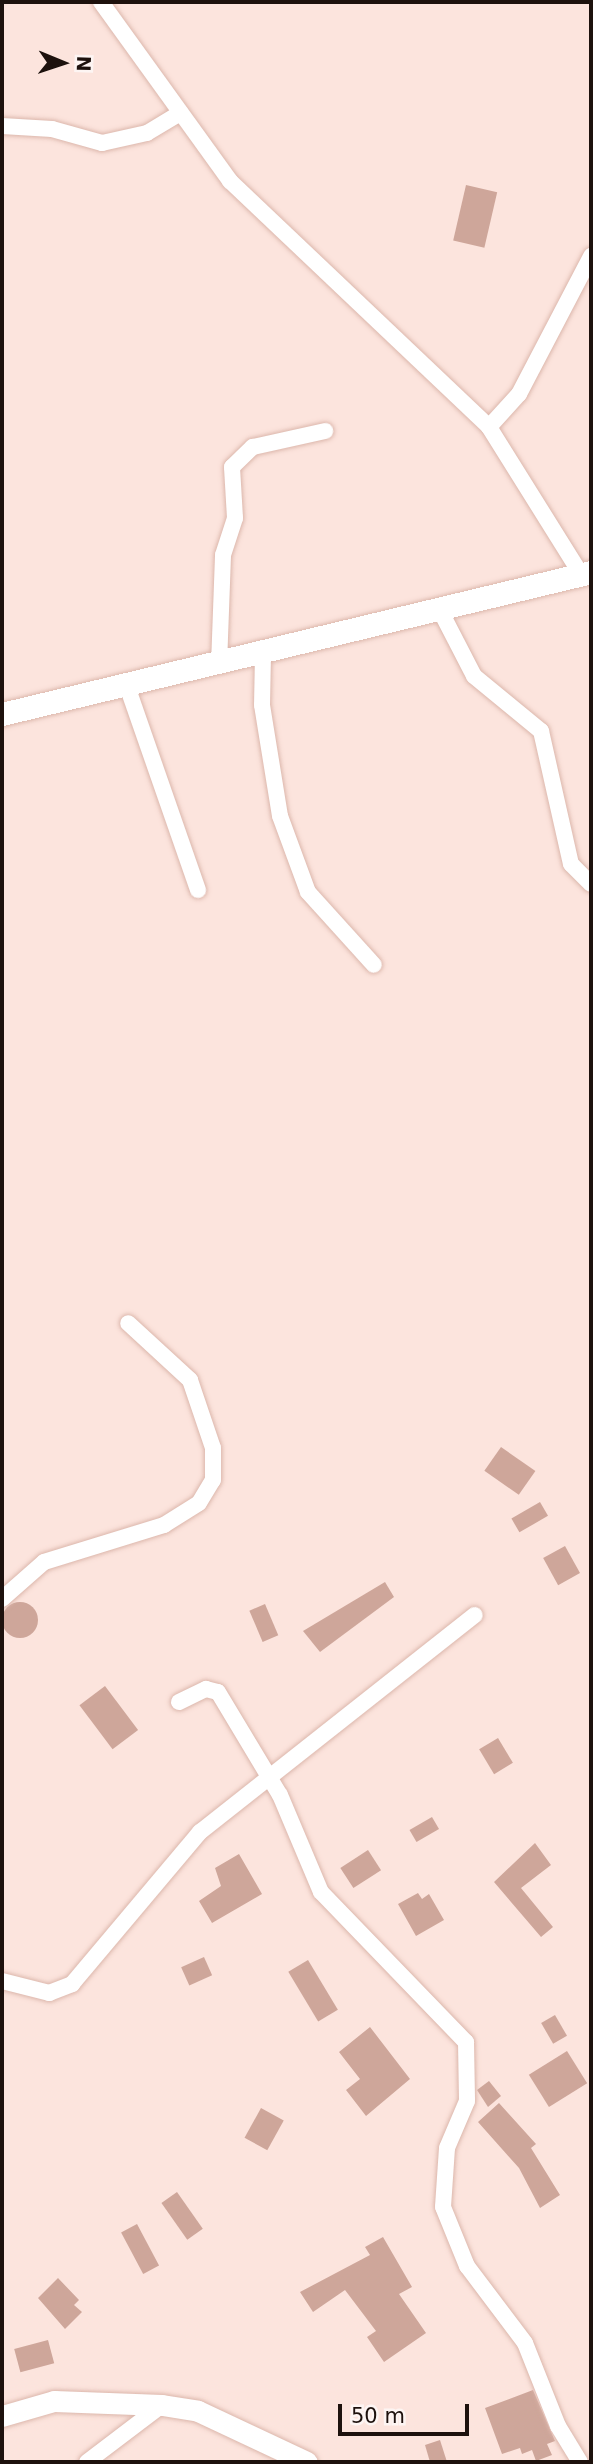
<!DOCTYPE html>
<style>
body{margin:0}
#map{position:relative;width:593px;height:2464px;overflow:hidden;background:#fce4dd;font-family:"DejaVu Sans",sans-serif}
div>[style]{position:absolute}
[style*='--x']{left:calc(var(--x)*1px);top:calc(var(--y)*1px);width:calc(var(--w)*1px);rotate:calc(var(--a)*1deg)}
.building>*{inset:0;background:#cea69a;transform-origin:0 0}
.round{border-radius:50%}
.roads{filter:drop-shadow(0 0 2px #dcb7ac) drop-shadow(0 0 2px #dcb7ac)}
.minor>*{height:16px;margin:-8px;padding:0 8px;transform-origin:8px;border-radius:8px;background:#fff}
.tertiary>*{height:21px;margin:-10.5px;padding:0 10.5px;transform-origin:10.5px;border-radius:10.5px;background:#fff}
.secondary>*{height:23px;margin:-11.5px;padding:0 11.5px;transform-origin:11.5px;border-radius:11.5px;background:#fff}
span{translate:-50% -50%;white-space:nowrap;text-align:center;line-height:1.15;-webkit-text-stroke:7px #fdf5f3;paint-order:stroke}
.frame{position:absolute;inset:0;border:4px solid #1d110d;pointer-events:none}
.north{position:absolute;left:28px;top:28px;width:70px;height:70px;-webkit-text-stroke:5px #fdf5f3;paint-order:stroke;rotate:92deg;font-size:19px;font-weight:700;line-height:28px;text-align:center;color:#1d110d}
.north::after{content:'';display:block;margin:auto;width:24px;height:32px;background:#1d110d;clip-path:polygon(50% 0,100% 100%,50% 72%,0 100%)}
.scale{position:absolute;left:338px;top:2404px;width:131px;height:32px;box-sizing:border-box;border:4px solid #1d110d;border-top:0;padding-left:9px;font-size:21px;line-height:24px;white-space:nowrap;color:#1d110d;-webkit-text-stroke:5px #fdf5f3;paint-order:stroke}
</style>
<div id="map">
<div class="building">
<i style="left:466px;top:185px;width:32px;height:57px;rotate:13deg"></i>
<i style="left:501px;top:1447px;width:42px;height:29px;rotate:35deg"></i>
<i style="left:540px;top:1502px;width:16px;height:33px;rotate:60deg"></i>
<i style="left:565px;top:1546px;width:31px;height:25px;rotate:61deg"></i>
<i style="clip-path:polygon(385px 1582px,394px 1597px,320px 1652px,303px 1631px)"></i>
<i class="round" style="left:2px;top:1602px;width:36px;height:36px"></i>
<i style="left:265px;top:1604px;width:34px;height:17px;rotate:67deg"></i>
<i style="left:105px;top:1686px;width:55px;height:32px;rotate:53deg"></i>
<i style="left:498px;top:1738px;width:29px;height:22px;rotate:59deg"></i>
<i style="left:432px;top:1817px;width:14px;height:26px;rotate:60deg"></i>
<i style="clip-path:polygon(535px 1843px,551px 1865px,521px 1888px,553px 1927px,541px 1937px,494px 1882px)"></i>
<i style="left:368px;top:1850px;width:24px;height:33px;rotate:57deg"></i>
<i style="clip-path:polygon(239px 1854px,262px 1894px,212px 1923px,199px 1901px,221px 1886px,215px 1868px)"></i>
<i style="clip-path:polygon(418px 1893px,422px 1899px,429px 1894px,444px 1920px,416px 1936px,398px 1904px)"></i>
<i style="left:204px;top:1957px;width:20px;height:25px;rotate:66deg"></i>
<i style="left:308px;top:1960px;width:58px;height:23px;rotate:59deg"></i>
<i style="left:555px;top:2015px;width:24px;height:16px;rotate:60deg"></i>
<i style="clip-path:polygon(370px 2027px,410px 2079px,366px 2116px,346px 2090px,360px 2079px,339px 2052px)"></i>
<i style="left:567px;top:2051px;width:38px;height:45px;rotate:58deg"></i>
<i style="clip-path:polygon(489px 2081px,501px 2096px,488px 2107px,477px 2090px)"></i>
<i style="clip-path:polygon(499px 2103px,536px 2144px,531px 2148px,560px 2195px,540px 2208px,519px 2168px,478px 2122px)"></i>
<i style="left:261px;top:2108px;width:26px;height:34px;rotate:29deg"></i>
<i style="left:177px;top:2192px;width:45px;height:19px;rotate:55deg"></i>
<i style="left:137px;top:2224px;width:47px;height:18px;rotate:62deg"></i>
<i style="clip-path:polygon(383px 2237px,412px 2287px,399px 2294px,426px 2333px,384px 2362px,367px 2337px,376px 2331px,345px 2290px,313px 2312px,300px 2292px,370px 2255px,365px 2247px)"></i>
<i style="clip-path:polygon(58px 2278px,79px 2300px,74px 2305px,82px 2312px,65px 2329px,38px 2298px)"></i>
<i style="left:48px;top:2340px;width:24px;height:35px;rotate:75deg"></i>
<i style="clip-path:polygon(533px 2390px,555px 2441px,547px 2444px,552px 2455px,536px 2461px,532px 2450px,522px 2454px,520px 2448px,502px 2454px,485px 2408px)"></i>
<i style="clip-path:polygon(440px 2440px,447px 2462px,430px 2462px,425px 2445px)"></i>
</div>
<div class="roads">
<div class="minor">
<i style="--x:101;--y:2;--w:221;--a:54.2"></i>
<i style="--x:230;--y:181;--w:357;--a:43.5"></i>
<i style="--x:489;--y:427;--w:173;--a:58"></i>
<i style="--x:2;--y:126;--w:50;--a:3.4"></i>
<i style="--x:52;--y:129;--w:52;--a:15.6"></i>
<i style="--x:102;--y:143;--w:46;--a:-12.5"></i>
<i style="--x:147;--y:133;--w:39;--a:-31"></i>
<i style="--x:489;--y:427;--w:45;--a:-47.7"></i>
<i style="--x:519;--y:394;--w:156;--a:-62.4"></i>
<i style="--x:440;--y:610;--w:74;--a:62.7"></i>
<i style="--x:474;--y:676;--w:87;--a:39.4"></i>
<i style="--x:541;--y:731;--w:136;--a:77.3"></i>
<i style="--x:571;--y:864;--w:28;--a:45"></i>
<i style="--x:263;--y:654;--w:51;--a:91.1"></i>
<i style="--x:262;--y:705;--w:112;--a:80.8"></i>
<i style="--x:280;--y:816;--w:81;--a:69.8"></i>
<i style="--x:308;--y:892;--w:98;--a:47.9"></i>
<i style="--x:219;--y:665;--w:110;--a:-87.9"></i>
<i style="--x:223;--y:555;--w:39;--a:-72"></i>
<i style="--x:235;--y:518;--w:51;--a:-93.4"></i>
<i style="--x:232;--y:467;--w:29;--a:-44"></i>
<i style="--x:253;--y:447;--w:74;--a:-12.5"></i>
<i style="--x:127;--y:686;--w:216;--a:70.8"></i>
<i style="--x:2;--y:1599;--w:56;--a:-41.4"></i>
<i style="--x:44;--y:1562;--w:126;--a:-17.1"></i>
<i style="--x:164;--y:1525;--w:41;--a:-32.2"></i>
<i style="--x:199;--y:1503;--w:27;--a:-59"></i>
<i style="--x:213;--y:1480;--w:32;--a:-90"></i>
<i style="--x:213;--y:1448;--w:72;--a:-108.7"></i>
<i style="--x:190;--y:1380;--w:84;--a:-137.4"></i>
<i style="--x:179;--y:1702;--w:30;--a:-26"></i>
<i style="--x:206;--y:1689;--w:12;--a:14"></i>
<i style="--x:218;--y:1692;--w:120;--a:59"></i>
<i style="--x:280;--y:1795;--w:105;--a:67.1"></i>
<i style="--x:321;--y:1892;--w:209;--a:46"></i>
<i style="--x:466;--y:2042;--w:59;--a:89"></i>
<i style="--x:467;--y:2101;--w:51;--a:113.1"></i>
<i style="--x:447;--y:2148;--w:59;--a:93.9"></i>
<i style="--x:443;--y:2207;--w:64;--a:67.9"></i>
<i style="--x:467;--y:2266;--w:96;--a:53"></i>
<i style="--x:525;--y:2343;--w:89;--a:68.3"></i>
<i style="--x:558;--y:2426;--w:42;--a:58.6"></i>
<i style="--x:2;--y:1981;--w:49;--a:14.3"></i>
<i style="--x:49;--y:1993;--w:25;--a:-21"></i>
<i style="--x:72;--y:1984;--w:199;--a:-49.9"></i>
<i style="--x:200;--y:1832;--w:350;--a:-38.3"></i>
<i style="--x:87;--y:2462;--w:94;--a:-37.2"></i>
</div>
<div class="tertiary">
<i style="--x:2;--y:2416;--w:54;--a:-16.1"></i>
<i style="--x:54;--y:2401;--w:108;--a:2.1"></i>
<i style="--x:162;--y:2405;--w:36;--a:9"></i>
<i style="--x:198;--y:2411;--w:120;--a:25.1"></i>
</div>
<div class="secondary">
<i style="--x:2;--y:714;--w:606;--a:-13.55"></i>
</div>
</div>
<div class="frame"></div>
<div class="north">N</div>
<div class="scale">50 m</div>
</div>
